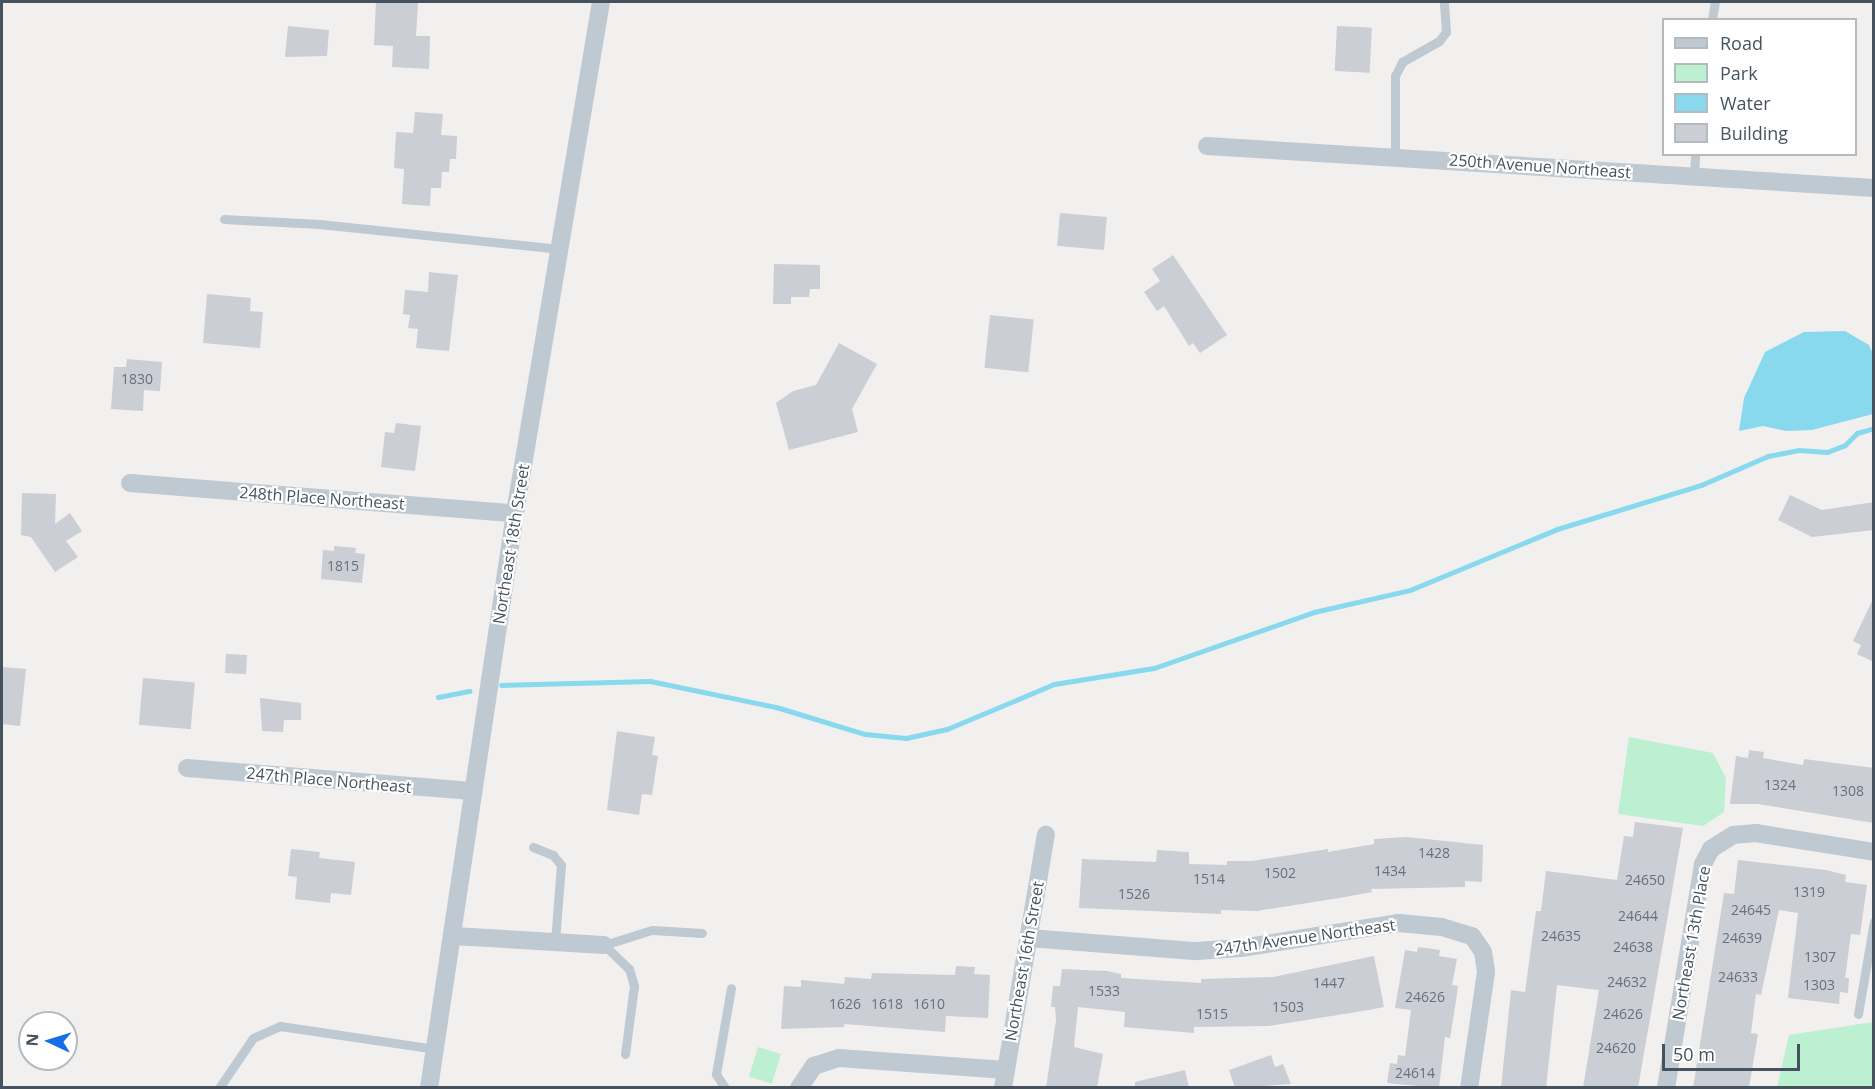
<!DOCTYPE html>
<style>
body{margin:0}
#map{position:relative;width:1875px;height:1089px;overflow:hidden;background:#f2efef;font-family:"Open Sans",sans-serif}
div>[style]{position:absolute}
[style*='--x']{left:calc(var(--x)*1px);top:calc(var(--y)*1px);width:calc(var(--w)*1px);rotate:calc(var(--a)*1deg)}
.green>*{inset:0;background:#bcf0d0;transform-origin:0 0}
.water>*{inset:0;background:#88d9ee}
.stream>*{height:5px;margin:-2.5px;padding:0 2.5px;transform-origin:2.5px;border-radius:2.5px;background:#88d9ee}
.building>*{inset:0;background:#cbced4;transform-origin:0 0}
.lane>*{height:9px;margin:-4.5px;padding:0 4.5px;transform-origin:4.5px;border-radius:4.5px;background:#bfc9d1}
.street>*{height:18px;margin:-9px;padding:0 9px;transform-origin:9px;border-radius:9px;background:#bfc9d1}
span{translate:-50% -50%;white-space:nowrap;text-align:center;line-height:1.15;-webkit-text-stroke:4.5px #fff;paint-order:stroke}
.number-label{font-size:14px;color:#67717b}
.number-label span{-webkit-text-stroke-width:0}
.street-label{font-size:16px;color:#46525d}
.frame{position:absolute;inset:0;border:3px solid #46525d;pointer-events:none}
.legend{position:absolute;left:1662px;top:18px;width:195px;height:138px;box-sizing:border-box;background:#fff;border:2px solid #b5babe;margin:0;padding:8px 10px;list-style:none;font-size:18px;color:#46525d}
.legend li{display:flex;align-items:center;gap:12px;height:30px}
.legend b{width:30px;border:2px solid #b5babe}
.north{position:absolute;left:18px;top:1011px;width:60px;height:60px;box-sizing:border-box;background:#fff;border:2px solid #b5babe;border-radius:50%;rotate:274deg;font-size:16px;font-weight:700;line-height:24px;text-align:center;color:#46525d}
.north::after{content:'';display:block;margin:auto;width:21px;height:27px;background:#146fe6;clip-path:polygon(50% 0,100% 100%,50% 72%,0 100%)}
.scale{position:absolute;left:1662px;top:1044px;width:138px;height:27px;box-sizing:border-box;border:3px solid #46525d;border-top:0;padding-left:8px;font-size:18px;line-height:21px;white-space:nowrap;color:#46525d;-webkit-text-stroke:4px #fff;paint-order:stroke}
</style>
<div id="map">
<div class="green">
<i style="clip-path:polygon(1629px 737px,1713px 753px,1726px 778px,1724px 812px,1703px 826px,1618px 814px)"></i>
<i style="clip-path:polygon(1873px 1022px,1873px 1087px,1777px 1087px,1789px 1035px)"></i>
<i style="left:758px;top:1047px;width:24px;height:31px;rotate:17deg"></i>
</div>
<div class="water">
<i style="clip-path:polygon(1845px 331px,1869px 345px,1873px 354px,1873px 414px,1812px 430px,1786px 431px,1763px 426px,1739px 431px,1744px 398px,1765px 352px,1804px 332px)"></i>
</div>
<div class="stream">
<i style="--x:501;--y:685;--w:149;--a:-1.5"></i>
<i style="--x:650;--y:681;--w:129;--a:11.7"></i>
<i style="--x:776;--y:707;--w:93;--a:16.9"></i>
<i style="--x:865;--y:734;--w:41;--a:5.6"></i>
<i style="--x:906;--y:738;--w:42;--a:-12.4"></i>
<i style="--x:947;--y:729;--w:116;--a:-22.8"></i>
<i style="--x:1054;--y:684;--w:101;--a:-9.1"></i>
<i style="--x:1154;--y:668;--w:170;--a:-19.3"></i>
<i style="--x:1314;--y:612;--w:98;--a:-12.9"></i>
<i style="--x:1410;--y:590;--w:159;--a:-22.5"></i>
<i style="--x:1557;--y:529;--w:151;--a:-17"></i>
<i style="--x:1701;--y:485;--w:73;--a:-23.4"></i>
<i style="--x:1768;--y:456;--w:32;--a:-11"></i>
<i style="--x:1799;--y:450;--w:28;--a:4"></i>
<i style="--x:1827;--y:452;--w:19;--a:-21"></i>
<i style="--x:1845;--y:445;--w:17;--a:-45"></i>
<i style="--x:1857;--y:433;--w:18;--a:-16"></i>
<i style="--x:438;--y:697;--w:32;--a:-11"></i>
</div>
<div class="building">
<i style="clip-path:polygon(376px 2px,418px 3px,416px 36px,430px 36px,429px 69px,392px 67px,393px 46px,374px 45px)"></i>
<i style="clip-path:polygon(288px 26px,329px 30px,327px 56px,285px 57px)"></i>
<i style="left:1337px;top:26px;width:35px;height:45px;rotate:3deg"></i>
<i style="clip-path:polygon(415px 112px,443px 114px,441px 135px,457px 136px,456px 159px,450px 159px,449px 172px,442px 172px,441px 188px,431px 188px,430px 206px,402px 204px,404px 169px,394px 168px,396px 132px,413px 133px)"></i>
<i style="left:1060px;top:213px;width:47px;height:33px;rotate:5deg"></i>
<i style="clip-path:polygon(1173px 255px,1227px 335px,1200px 353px,1193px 343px,1189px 346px,1164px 306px,1157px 311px,1144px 292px,1160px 281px,1152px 269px)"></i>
<i style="clip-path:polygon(774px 264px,820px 265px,820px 289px,810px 289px,809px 297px,791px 297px,791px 304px,773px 304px)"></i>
<i style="clip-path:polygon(429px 272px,458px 275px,449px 351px,416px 348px,418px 329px,408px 328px,410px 315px,403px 314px,405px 290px,428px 292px)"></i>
<i style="clip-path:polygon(207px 294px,251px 298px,250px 311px,263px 312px,260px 348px,203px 343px)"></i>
<i style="left:990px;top:315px;width:44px;height:53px;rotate:6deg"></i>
<i style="clip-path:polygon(839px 343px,877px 364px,852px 409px,858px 432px,789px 450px,776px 403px,793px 391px,816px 385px)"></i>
<i style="clip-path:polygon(127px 359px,162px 362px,160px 391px,144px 390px,143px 411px,111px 409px,114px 367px,126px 367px)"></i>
<i style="clip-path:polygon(396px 423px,421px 426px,415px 471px,381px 467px,385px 432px,394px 433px)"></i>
<i style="clip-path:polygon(22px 493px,56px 494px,55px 524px,70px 513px,82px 531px,66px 541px,78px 557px,55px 572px,31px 537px,21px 535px)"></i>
<i style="clip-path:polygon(1790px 495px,1822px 510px,1874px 502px,1874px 530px,1812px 537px,1778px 520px)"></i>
<i style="clip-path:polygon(334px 546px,356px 548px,355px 553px,365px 554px,362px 583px,321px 579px,323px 550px,334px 551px)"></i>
<i style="clip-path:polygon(1874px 597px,1874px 662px,1857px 654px,1861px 645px,1853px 641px)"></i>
<i style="left:226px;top:654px;width:21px;height:19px;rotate:3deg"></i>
<i style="clip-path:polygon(2px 667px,26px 669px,20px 726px,2px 724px)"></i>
<i style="left:143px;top:678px;width:52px;height:47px;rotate:5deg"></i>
<i style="clip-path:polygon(260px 698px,301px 703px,301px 720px,284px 720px,283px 732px,262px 731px)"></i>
<i style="clip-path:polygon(617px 731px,655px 737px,652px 755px,658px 756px,652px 795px,642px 794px,639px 815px,607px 810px)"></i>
<i style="clip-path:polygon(1749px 750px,1764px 752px,1763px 758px,1803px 765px,1804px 759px,1874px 768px,1874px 823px,1758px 804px,1730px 804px,1736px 756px,1748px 758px)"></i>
<i style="clip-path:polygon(1635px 822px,1683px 828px,1638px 1088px,1583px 1088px,1599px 990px,1557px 985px,1546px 1088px,1501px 1088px,1511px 990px,1525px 992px,1536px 911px,1541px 911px,1546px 871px,1617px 880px,1624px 836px,1633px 837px)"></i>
<i style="clip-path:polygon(1407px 837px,1483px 845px,1482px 882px,1465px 881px,1465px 887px,1371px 889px,1372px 892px,1339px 898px,1257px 911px,1221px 910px,1221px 914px,1079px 908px,1082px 859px,1156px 862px,1157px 850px,1189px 852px,1189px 864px,1227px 865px,1227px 861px,1252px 861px,1328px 849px,1328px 852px,1374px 844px,1374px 839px)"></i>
<i style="clip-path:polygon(291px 849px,320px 852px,319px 858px,355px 862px,351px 895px,331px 893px,330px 903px,295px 899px,297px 877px,288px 876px)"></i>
<i style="clip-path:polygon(1738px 860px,1826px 870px,1846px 875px,1845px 882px,1867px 885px,1860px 935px,1851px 934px,1845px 978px,1849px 978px,1848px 993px,1840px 992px,1839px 1004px,1788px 998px,1798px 913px,1779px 910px,1761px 995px,1756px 994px,1751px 1033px,1758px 1034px,1749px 1088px,1693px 1088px,1724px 893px,1734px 894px)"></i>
<i style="clip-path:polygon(1418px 947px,1440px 950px,1439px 956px,1457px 959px,1452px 985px,1458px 986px,1456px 1001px,1450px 1038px,1445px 1037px,1439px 1088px,1387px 1083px,1390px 1063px,1397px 1064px,1398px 1055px,1405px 1056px,1411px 1010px,1395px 1008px,1405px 950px,1417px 952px)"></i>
<i style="clip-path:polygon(1374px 956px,1384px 1007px,1363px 1011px,1269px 1026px,1194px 1027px,1194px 1033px,1124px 1027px,1125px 1012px,1078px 1007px,1074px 1047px,1103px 1054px,1097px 1088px,1046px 1088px,1056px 1020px,1055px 1007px,1051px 1007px,1053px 986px,1060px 986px,1062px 969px,1107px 971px,1121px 974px,1121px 978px,1201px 983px,1201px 979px,1273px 977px)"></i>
<i style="clip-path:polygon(956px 966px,975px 967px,974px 974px,990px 975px,988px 1018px,946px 1016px,945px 1032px,844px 1024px,844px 1027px,781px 1029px,784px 986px,801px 987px,801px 980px,844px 984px,845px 977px,871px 979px,872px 973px,955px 975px)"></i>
<i style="clip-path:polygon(1271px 1055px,1275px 1067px,1283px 1064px,1291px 1084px,1235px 1088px,1229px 1070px)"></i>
<i style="clip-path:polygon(1185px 1070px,1189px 1088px,1135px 1088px,1135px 1082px)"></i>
</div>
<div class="lane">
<i style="--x:1712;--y:20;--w:18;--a:-81"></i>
<i style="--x:1395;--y:157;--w:81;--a:-90"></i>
<i style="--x:1395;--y:76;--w:16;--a:-63"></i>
<i style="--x:1402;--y:62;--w:43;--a:-29.6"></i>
<i style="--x:1439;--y:41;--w:11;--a:-52"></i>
<i style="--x:1446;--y:32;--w:29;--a:-94"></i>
<i style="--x:1694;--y:176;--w:22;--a:-87"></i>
<i style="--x:224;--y:219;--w:95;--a:3"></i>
<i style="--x:319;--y:224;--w:241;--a:5.9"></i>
<i style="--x:533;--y:847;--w:22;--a:22"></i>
<i style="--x:553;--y:855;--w:13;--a:51"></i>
<i style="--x:561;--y:865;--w:77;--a:94.5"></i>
<i style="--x:1858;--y:1014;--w:94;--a:-80.2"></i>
<i style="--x:625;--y:1054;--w:69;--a:-82.5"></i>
<i style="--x:634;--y:986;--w:18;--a:-106"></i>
<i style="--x:629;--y:969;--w:35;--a:-136"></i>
<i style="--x:604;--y:945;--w:50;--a:-17.4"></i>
<i style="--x:652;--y:930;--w:50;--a:3.4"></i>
<i style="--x:219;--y:1088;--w:60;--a:-55.8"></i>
<i style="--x:253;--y:1038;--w:30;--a:-24"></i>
<i style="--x:280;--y:1026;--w:158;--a:8.4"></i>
<i style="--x:725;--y:1088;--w:17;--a:-123"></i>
<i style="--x:716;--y:1074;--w:87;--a:-80.1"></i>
</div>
<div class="street">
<i style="--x:1207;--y:146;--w:668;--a:3.6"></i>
<i style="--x:130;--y:483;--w:386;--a:4.5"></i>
<i style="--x:187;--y:768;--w:286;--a:4.6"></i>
<i style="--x:454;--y:936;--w:150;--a:3.4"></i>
<i style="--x:1029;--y:938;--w:168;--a:4.5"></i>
<i style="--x:1196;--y:951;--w:45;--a:-3.8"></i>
<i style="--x:1241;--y:948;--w:160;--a:-9"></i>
<i style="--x:1399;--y:923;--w:43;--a:5.3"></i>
<i style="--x:1442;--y:927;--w:31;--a:17"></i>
<i style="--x:1472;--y:936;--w:19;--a:55"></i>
<i style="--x:1483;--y:952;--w:20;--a:81"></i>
<i style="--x:1486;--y:972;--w:117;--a:98.3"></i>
<i style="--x:429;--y:1088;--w:581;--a:-81.49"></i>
<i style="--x:515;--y:513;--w:518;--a:-80.45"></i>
<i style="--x:799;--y:1088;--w:27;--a:-56"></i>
<i style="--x:814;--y:1066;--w:26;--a:-18"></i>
<i style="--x:839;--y:1058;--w:167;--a:4.1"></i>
<i style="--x:1003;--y:1088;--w:257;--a:-80.4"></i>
<i style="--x:1666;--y:1088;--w:227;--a:-80.6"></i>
<i style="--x:1703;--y:864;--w:17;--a:-62"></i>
<i style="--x:1711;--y:849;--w:26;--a:-32"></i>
<i style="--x:1733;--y:835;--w:23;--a:-5"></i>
<i style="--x:1756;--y:833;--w:120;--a:9.1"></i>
</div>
<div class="number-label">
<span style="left:137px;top:379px">1830</span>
<span style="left:343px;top:566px">1815</span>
<span style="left:1780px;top:785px">1324</span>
<span style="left:1848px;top:791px">1308</span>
<span style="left:1434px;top:853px">1428</span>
<span style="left:1390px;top:871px">1434</span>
<span style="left:1280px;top:873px">1502</span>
<span style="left:1209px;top:879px">1514</span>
<span style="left:1645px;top:880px">24650</span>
<span style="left:1809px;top:892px">1319</span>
<span style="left:1134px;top:894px">1526</span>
<span style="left:1751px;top:910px">24645</span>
<span style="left:1638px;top:916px">24644</span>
<span style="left:1561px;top:936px">24635</span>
<span style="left:1742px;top:938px">24639</span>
<span style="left:1633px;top:947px">24638</span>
<span style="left:1820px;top:957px">1307</span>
<span style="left:1738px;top:977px">24633</span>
<span style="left:1627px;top:982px">24632</span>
<span style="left:1329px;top:983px">1447</span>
<span style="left:1819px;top:985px">1303</span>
<span style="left:1104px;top:991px">1533</span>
<span style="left:1425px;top:997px">24626</span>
<span style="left:845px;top:1004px">1626</span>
<span style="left:887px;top:1004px">1618</span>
<span style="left:929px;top:1004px">1610</span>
<span style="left:1288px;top:1007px">1503</span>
<span style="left:1212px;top:1014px">1515</span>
<span style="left:1623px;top:1014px">24626</span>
<span style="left:1616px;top:1048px">24620</span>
<span style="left:1415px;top:1073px">24614</span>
</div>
<div class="street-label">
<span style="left:1540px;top:166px;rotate:4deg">250th Avenue Northeast</span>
<span style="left:322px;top:498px;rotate:4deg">248th Place Northeast</span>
<span style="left:511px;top:544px;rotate:-81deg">Northeast 18th Street</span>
<span style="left:329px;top:780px;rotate:5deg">247th Place Northeast</span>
<span style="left:1305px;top:937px;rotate:-8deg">247th Avenue Northeast</span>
<span style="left:1691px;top:943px;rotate:-80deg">Northeast 13th Place</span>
<span style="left:1024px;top:961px;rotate:-80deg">Northeast 16th Street</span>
</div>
<div class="frame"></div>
<ul class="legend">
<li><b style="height:8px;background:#bfc9d1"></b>Road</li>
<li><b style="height:16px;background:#bcf0d0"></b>Park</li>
<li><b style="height:16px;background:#88d9ee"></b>Water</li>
<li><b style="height:16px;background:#cbced4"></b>Building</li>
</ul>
<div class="north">N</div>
<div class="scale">50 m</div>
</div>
